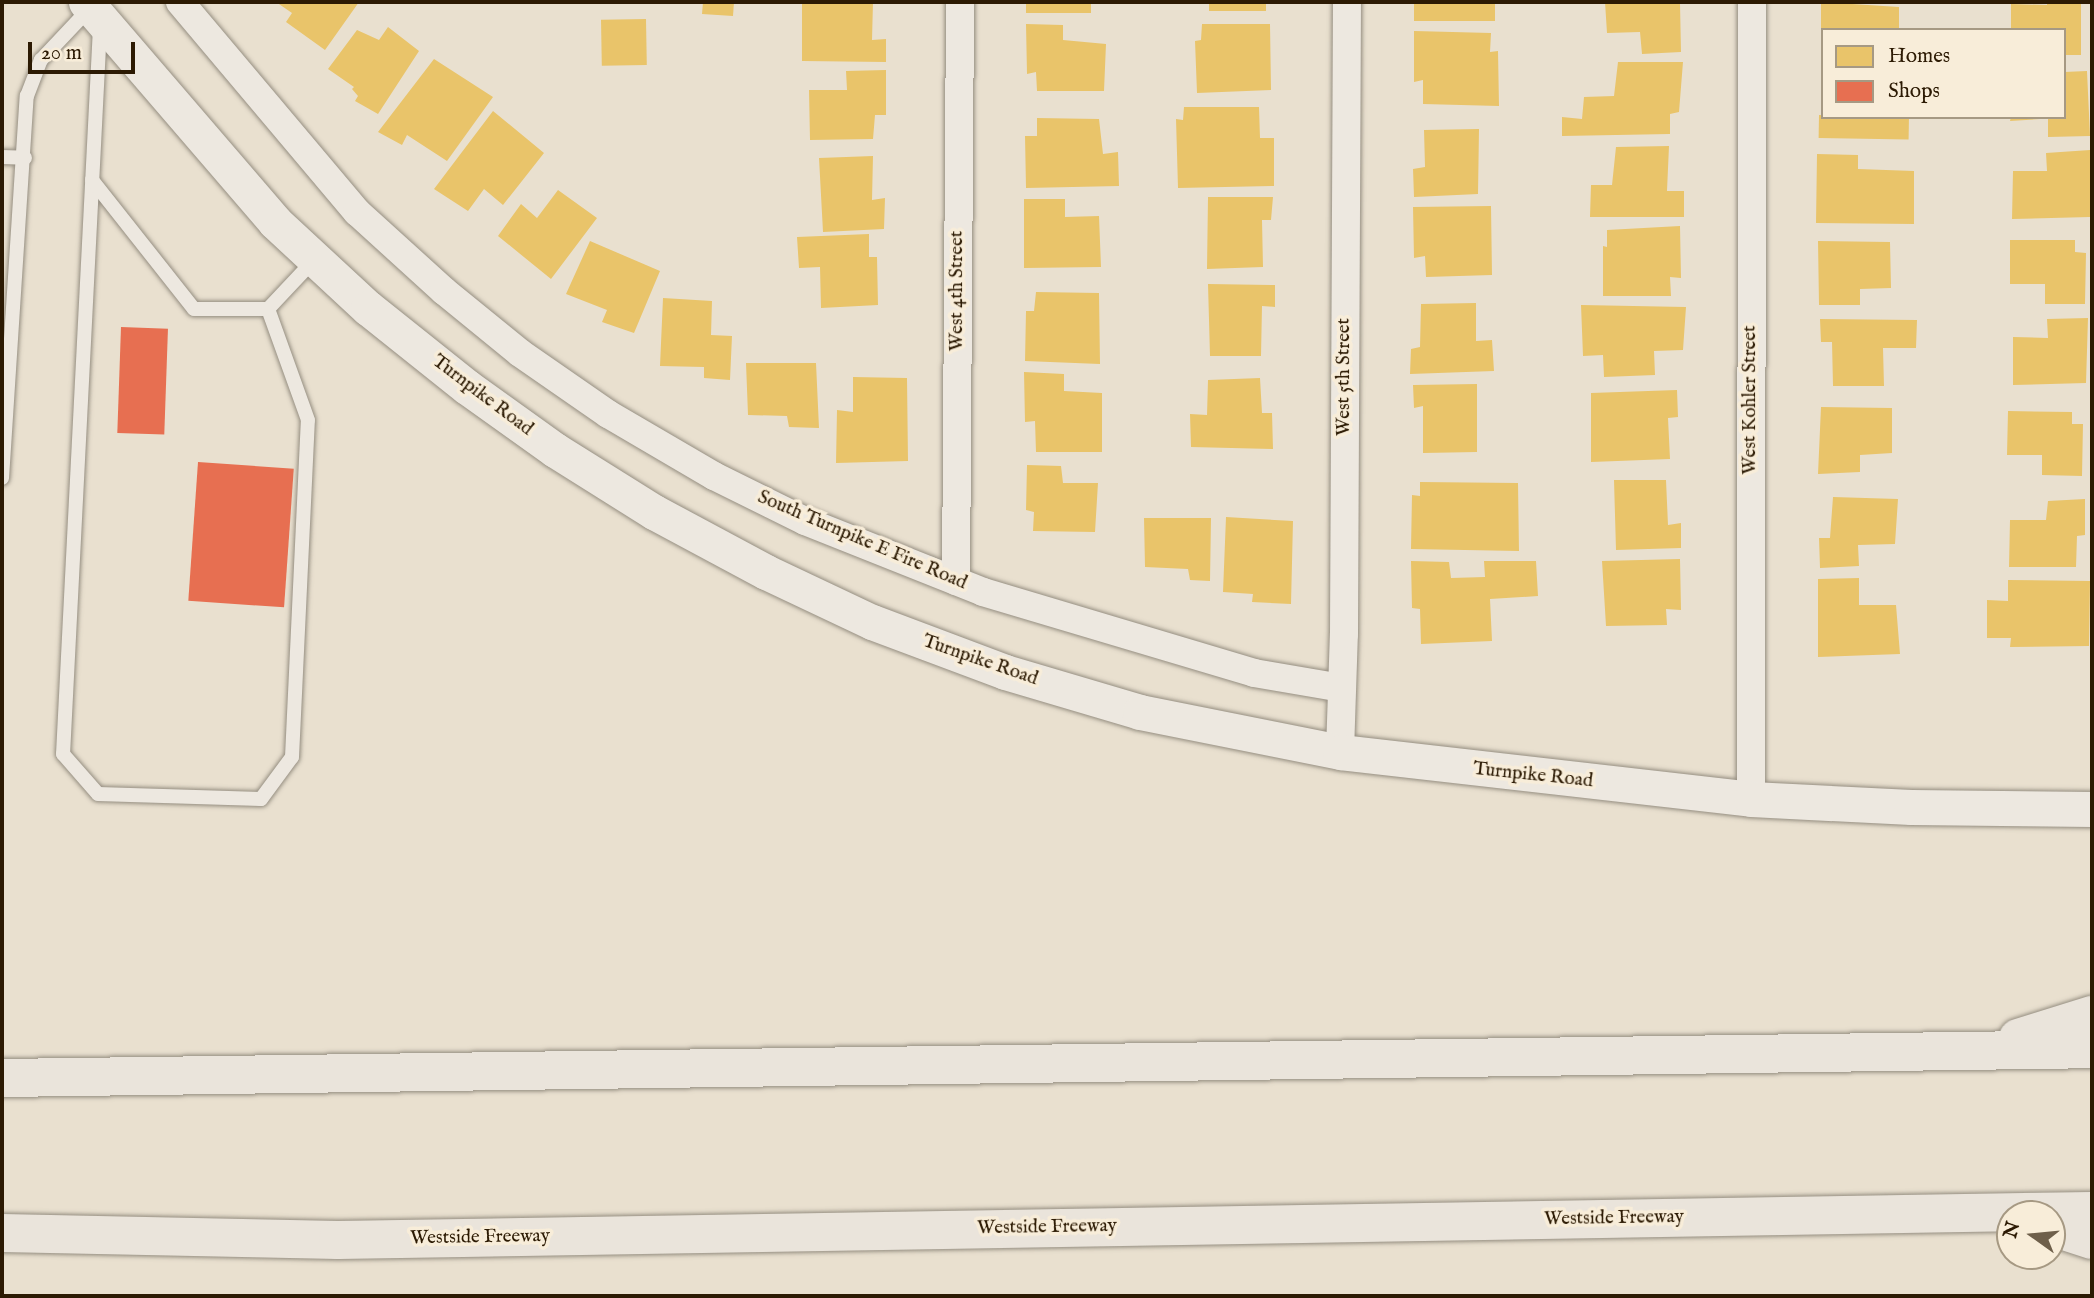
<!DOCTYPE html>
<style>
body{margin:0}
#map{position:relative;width:2094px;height:1298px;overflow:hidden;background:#e9e0cf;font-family:"IM FELL English",serif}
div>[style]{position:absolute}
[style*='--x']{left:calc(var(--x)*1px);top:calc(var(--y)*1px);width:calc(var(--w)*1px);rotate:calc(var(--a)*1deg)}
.homes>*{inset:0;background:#e9c46a;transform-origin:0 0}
.shops>*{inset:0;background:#e76f51;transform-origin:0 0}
.roads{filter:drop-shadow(0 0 2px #958e81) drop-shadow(0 0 2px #958e81)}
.service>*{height:14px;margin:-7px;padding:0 7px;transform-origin:7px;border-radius:7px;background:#ede8e0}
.minor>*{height:28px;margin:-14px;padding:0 14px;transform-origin:14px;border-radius:14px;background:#ede8e0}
.tertiary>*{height:35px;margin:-17.5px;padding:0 17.5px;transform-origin:17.5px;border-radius:17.5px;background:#ede8e0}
.motorway>*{height:38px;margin:-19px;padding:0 19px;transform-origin:19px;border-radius:19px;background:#eae4db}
span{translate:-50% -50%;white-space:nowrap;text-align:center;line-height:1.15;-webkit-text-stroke:7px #f8edd9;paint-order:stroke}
.street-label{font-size:19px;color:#2c1a03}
.frame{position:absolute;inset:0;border:4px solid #2c1a03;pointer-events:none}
.legend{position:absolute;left:1821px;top:28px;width:245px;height:91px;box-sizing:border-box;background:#f8edd9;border:2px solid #a69983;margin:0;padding:9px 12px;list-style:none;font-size:21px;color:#2c1a03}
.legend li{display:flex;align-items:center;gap:14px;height:35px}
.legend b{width:35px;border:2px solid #a69983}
.north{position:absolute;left:1996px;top:1200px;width:70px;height:70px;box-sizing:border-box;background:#f8edd9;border:2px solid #a69983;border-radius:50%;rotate:285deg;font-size:19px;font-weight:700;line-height:28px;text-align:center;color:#2c1a03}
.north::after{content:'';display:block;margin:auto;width:24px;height:32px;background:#6e5f4a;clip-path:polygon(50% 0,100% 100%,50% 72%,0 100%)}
.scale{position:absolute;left:28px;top:42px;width:107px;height:32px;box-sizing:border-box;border:4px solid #2c1a03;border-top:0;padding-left:9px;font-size:21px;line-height:24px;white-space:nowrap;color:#2c1a03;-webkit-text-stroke:5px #f8edd9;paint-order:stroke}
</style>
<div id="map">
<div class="homes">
<i style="clip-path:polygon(276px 2px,359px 2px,325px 50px,286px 22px,292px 13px)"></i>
<i style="clip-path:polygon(703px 2px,734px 2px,733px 16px,702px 14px)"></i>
<i style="clip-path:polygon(802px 2px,873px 2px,872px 40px,886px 39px,886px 62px,802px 61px)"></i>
<i style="left:1026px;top:2px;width:65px;height:11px"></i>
<i style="left:1209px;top:2px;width:57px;height:9px"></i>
<i style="left:1414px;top:2px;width:81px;height:19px"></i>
<i style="clip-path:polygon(1605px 2px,1680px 3px,1681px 52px,1642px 54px,1640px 32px,1607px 33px)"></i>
<i style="clip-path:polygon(1821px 2px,1899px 7px,1899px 30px,1821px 30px)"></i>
<i style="clip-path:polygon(2047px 2px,2081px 2px,2081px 55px,2064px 55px,2064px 30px,2011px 30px,2011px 4px,2047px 5px)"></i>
<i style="left:646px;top:19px;width:46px;height:45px;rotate:89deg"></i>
<i style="clip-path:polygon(1026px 24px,1063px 25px,1063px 40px,1106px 44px,1104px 91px,1037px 91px,1036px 72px,1027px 74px)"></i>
<i style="clip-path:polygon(1202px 24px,1270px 24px,1271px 90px,1197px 93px,1195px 41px,1201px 40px)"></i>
<i style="clip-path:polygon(388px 27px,419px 51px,378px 114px,355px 101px,358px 96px,352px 89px,354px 87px,328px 69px,357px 30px,379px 40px)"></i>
<i style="clip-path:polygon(1414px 31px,1491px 33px,1490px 52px,1498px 51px,1499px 106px,1423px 104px,1423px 80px,1414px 82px)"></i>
<i style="clip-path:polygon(434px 59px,493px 97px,447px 161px,407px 135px,402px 145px,378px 132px)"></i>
<i style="clip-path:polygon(1618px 62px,1683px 62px,1679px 112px,1670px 114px,1670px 134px,1562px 136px,1562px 117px,1582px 119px,1584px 97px,1614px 96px)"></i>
<i style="clip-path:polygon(886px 70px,886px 115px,875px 115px,873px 139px,810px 140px,809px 90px,847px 90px,846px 71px)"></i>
<i style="clip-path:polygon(2087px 71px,2090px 136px,2048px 137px,2048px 117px,2064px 117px,2064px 72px)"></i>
<i style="clip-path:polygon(1184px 107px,1259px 107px,1260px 138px,1274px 138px,1274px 186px,1178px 188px,1176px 119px,1183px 120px)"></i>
<i style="clip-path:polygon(493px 111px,544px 153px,503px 205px,484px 189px,468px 211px,434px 189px)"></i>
<i style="left:1819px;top:115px;width:90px;height:23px;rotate:1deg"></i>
<i style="clip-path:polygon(2011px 117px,2040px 117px,2040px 119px,2010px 121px)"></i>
<i style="clip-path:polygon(1037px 118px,1099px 119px,1103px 154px,1118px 152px,1119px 186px,1026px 188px,1025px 136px,1037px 136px)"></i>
<i style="clip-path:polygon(1479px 129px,1478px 194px,1414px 197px,1413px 169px,1425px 167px,1424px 130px)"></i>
<i style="clip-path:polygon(1669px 146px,1667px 191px,1684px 191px,1684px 217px,1590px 217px,1591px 185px,1612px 185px,1616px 147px)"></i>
<i style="clip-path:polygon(2090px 150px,2090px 217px,2012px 219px,2013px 171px,2047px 171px,2046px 153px)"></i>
<i style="clip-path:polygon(1817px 154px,1858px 155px,1858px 169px,1914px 171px,1914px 224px,1816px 223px)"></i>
<i style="clip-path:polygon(873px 156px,872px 200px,885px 198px,884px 229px,823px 232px,819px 158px)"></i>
<i style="clip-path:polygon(558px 190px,597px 218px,551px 279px,498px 236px,521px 204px,537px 218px)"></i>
<i style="clip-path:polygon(1208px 197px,1273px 197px,1271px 220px,1262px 220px,1263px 267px,1207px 269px)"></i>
<i style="clip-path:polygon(1024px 199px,1065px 199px,1065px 217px,1099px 216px,1101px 267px,1024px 268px)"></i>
<i style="clip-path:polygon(1491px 206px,1492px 275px,1426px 277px,1425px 256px,1414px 258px,1413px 207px)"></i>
<i style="clip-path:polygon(1680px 226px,1681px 278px,1670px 277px,1671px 296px,1603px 296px,1603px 246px,1607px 247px,1607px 230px)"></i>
<i style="clip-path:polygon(869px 234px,869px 257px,877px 257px,878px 305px,821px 308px,820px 267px,799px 268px,797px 237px)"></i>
<i style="clip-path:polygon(2010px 240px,2075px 240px,2075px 252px,2086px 253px,2085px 304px,2045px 304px,2045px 284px,2010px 284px)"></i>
<i style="clip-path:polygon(590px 241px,660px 271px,634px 333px,602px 322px,607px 310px,566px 294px)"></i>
<i style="clip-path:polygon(1818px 241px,1890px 242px,1891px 288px,1860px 289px,1860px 305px,1819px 305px)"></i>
<i style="clip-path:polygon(1208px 284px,1275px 285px,1275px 307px,1262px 306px,1261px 356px,1210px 356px)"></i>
<i style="clip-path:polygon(1036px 292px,1099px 293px,1100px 364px,1025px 361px,1026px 311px,1034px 311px)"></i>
<i style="clip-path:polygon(663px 298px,712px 301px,711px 335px,732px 336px,730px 380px,704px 378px,704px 367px,660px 366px)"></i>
<i style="clip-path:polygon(1476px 303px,1476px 341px,1492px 340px,1494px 371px,1410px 374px,1411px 349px,1420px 347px,1421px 304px)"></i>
<i style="clip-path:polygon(1581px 305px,1686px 307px,1683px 350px,1654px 351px,1655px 375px,1604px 377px,1603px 355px,1583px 356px)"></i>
<i style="clip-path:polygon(2088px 318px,2086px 383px,2013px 385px,2013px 337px,2048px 338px,2047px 319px)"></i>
<i style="clip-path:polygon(1820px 319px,1917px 320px,1916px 348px,1883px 348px,1884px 386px,1833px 386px,1832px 342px,1821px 342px)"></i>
<i style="clip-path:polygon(746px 363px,816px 363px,819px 428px,789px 427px,787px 416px,748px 415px)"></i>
<i style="clip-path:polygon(1024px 372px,1064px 374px,1064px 391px,1102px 393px,1102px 452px,1036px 452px,1035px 421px,1025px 422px)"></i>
<i style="clip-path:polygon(853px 377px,907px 378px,908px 461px,836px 463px,837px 410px,853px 412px)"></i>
<i style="clip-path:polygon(1260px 378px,1262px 413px,1272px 413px,1273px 449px,1191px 447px,1190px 414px,1207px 415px,1208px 380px)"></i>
<i style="clip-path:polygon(1477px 384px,1477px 452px,1423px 453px,1423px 406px,1414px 408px,1413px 385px)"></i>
<i style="clip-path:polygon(1677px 390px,1678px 417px,1668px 418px,1670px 459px,1591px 462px,1591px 393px)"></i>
<i style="clip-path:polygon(1821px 407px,1892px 408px,1892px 453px,1860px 455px,1860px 472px,1818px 474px)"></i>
<i style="clip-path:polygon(2008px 411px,2072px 412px,2072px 424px,2083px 424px,2082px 476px,2042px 475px,2042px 455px,2007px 455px)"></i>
<i style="clip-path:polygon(1027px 465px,1061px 466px,1063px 483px,1098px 483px,1095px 532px,1033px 531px,1034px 512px,1026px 510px)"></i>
<i style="clip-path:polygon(1614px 480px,1666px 480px,1668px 525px,1681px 523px,1681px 548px,1616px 550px)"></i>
<i style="clip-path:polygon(1420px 482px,1518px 483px,1519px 551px,1411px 549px,1412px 495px,1420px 496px)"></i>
<i style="clip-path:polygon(1833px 497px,1898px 499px,1895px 544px,1858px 545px,1859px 566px,1820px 568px,1819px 538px,1830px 538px)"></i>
<i style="clip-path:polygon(2085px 499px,2085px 535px,2077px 536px,2076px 567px,2009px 567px,2010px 520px,2046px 520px,2048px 501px)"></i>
<i style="clip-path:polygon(1226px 517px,1293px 521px,1291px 604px,1252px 602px,1253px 594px,1223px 592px)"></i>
<i style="clip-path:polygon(1144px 518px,1211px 518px,1210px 581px,1190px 580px,1188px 569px,1145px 567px)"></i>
<i style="clip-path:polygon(1680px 559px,1681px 610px,1666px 609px,1667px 625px,1606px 626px,1602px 561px)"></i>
<i style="clip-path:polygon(1411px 561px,1449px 562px,1451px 578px,1485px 577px,1484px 561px,1536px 561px,1538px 596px,1490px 599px,1492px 641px,1421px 644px,1420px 609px,1412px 608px)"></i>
<i style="clip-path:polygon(1859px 578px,1859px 605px,1896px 605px,1900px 654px,1818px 657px,1818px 579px)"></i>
<i style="clip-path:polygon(2008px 580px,2090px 581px,2089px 646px,2010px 647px,2011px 638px,1987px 638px,1987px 600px,2008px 601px)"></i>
</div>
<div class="shops">
<i style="left:121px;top:327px;width:47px;height:106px;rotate:2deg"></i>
<i style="left:198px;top:462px;width:96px;height:139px;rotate:4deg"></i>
</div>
<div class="roads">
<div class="service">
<i style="--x:100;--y:27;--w:728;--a:92.91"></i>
<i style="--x:63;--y:754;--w:53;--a:48.8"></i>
<i style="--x:98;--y:794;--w:163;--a:1.8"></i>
<i style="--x:261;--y:799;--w:52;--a:-53.6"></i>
<i style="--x:292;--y:757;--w:337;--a:-87.3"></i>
<i style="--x:308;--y:420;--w:118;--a:-109.8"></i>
<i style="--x:2;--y:157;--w:23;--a:2"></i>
<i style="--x:92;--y:180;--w:164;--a:51.7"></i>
<i style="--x:194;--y:309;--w:74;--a:0"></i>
<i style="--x:268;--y:309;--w:69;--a:-46.8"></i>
<i style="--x:2;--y:478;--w:383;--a:-86.3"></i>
<i style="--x:27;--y:96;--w:39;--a:-69"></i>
<i style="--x:41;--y:60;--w:71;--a:-46.7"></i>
</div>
<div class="minor">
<i style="--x:180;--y:2;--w:275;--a:49.9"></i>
<i style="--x:357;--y:212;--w:118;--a:42.2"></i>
<i style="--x:444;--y:291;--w:98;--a:39.2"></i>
<i style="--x:520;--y:353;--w:107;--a:34.7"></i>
<i style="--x:608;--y:414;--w:123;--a:30.3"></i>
<i style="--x:714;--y:476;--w:102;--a:26.3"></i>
<i style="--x:805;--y:521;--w:192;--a:21.7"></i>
<i style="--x:983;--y:592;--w:283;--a:16.6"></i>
<i style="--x:1254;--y:673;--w:89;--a:9.7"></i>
<i style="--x:956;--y:581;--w:579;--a:-89.6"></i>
<i style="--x:1340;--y:752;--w:118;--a:-88.1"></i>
<i style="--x:1344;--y:634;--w:632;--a:-89.73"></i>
<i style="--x:1751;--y:799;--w:797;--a:-89.93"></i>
</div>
<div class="tertiary">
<i style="--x:86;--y:2;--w:290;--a:49.3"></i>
<i style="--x:275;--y:222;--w:127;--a:42.8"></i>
<i style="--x:368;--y:308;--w:127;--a:38.6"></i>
<i style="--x:467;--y:387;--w:108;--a:35.6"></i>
<i style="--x:555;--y:450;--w:117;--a:32.1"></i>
<i style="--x:654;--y:512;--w:127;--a:28.2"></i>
<i style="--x:766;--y:572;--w:117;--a:25.3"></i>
<i style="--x:872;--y:622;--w:142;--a:20.6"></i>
<i style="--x:1005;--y:672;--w:141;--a:16.5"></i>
<i style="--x:1140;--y:712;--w:204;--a:11.3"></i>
<i style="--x:1340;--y:752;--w:414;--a:6.5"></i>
<i style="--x:1751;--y:799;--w:160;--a:2.9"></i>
<i style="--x:1911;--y:807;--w:181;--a:0.6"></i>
</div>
<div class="motorway">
<i style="--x:2018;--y:1038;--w:77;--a:-17.3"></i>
<i style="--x:2;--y:1078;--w:2090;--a:-0.79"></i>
<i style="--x:2052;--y:1227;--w:42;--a:18"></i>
<i style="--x:2;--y:1233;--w:336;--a:1.2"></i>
<i style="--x:338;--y:1240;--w:1754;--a:-0.95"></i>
</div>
</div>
<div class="street-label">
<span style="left:958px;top:291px;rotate:-90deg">West 4th Street</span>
<span style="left:1345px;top:377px;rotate:-90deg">West 5th Street</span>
<span style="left:482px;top:396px;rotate:37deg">Turnpike Road</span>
<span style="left:1751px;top:400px;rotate:-90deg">West Kohler Street</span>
<span style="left:862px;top:541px;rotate:23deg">South Turnpike E Fire Road</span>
<span style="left:980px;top:661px;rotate:19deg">Turnpike Road</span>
<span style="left:1533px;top:776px;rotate:6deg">Turnpike Road</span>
<span style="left:1614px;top:1219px;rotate:-1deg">Westside Freeway</span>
<span style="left:1047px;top:1228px;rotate:-1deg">Westside Freeway</span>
<span style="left:480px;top:1238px;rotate:-1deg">Westside Freeway</span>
</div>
<div class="frame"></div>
<ul class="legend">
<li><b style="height:19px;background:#e9c46a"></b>Homes</li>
<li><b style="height:19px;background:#e76f51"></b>Shops</li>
</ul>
<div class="north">N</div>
<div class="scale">20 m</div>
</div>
